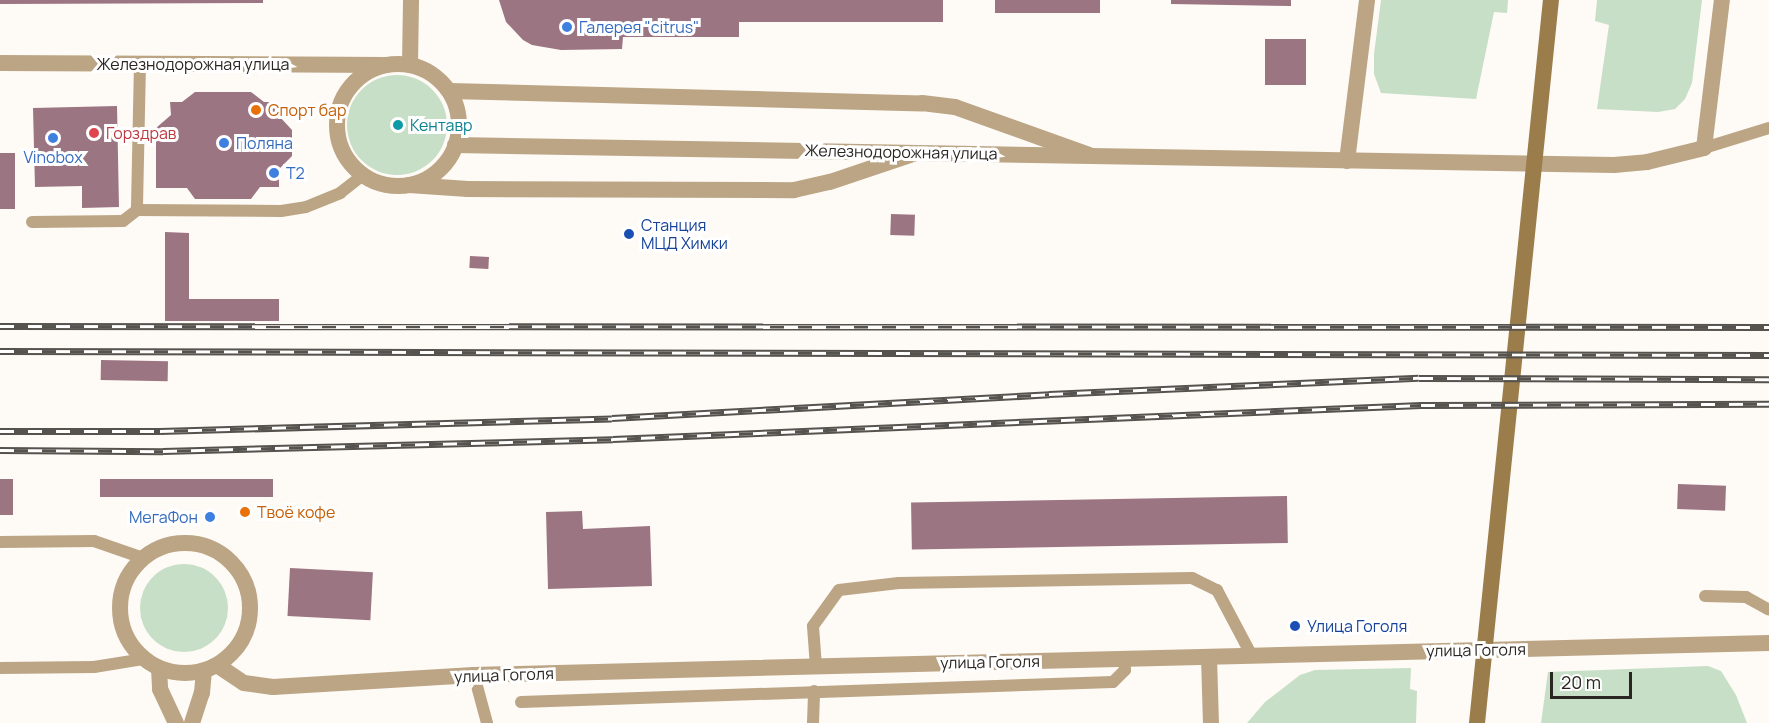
<!DOCTYPE html>
<meta charset="utf-8">
<style>
body{margin:0}
#map{position:relative;width:1769px;height:723px;overflow:hidden;background:#fefaf5;font-family:Manrope,sans-serif}
div>[style]{position:absolute}
[style*='--x']{left:calc(var(--x)*1px);top:calc(var(--y)*1px);width:calc(var(--w)*1px);rotate:calc(var(--a)*1deg)}
.green>*{inset:0;background:#c7dfc6}
.round{border-radius:50%}
.building>*{inset:0;background:#9c7583;transform-origin:0 0}
.service>*{height:12px;margin:-6px;padding:0 6px;transform-origin:6px;border-radius:6px;background:#bba585}
.minor>*{height:16px;margin:-8px;padding:0 8px;transform-origin:8px;border-radius:8px;background:#bba585}
.tertiary>*{height:16px;margin:-8px;padding:0 8px;transform-origin:8px;border-radius:8px;background:#bba585}
.tertiary>.ring{margin:-8px;padding:0;box-sizing:content-box;background:none;border:16px solid #bba585;border-radius:50%}
.secondary>*{height:16px;margin:-8px;padding:0 8px;transform-origin:8px;border-radius:8px;background:#9b7c4b}
.rail>*{height:7px;margin-top:-3.5px;transform-origin:0;background:repeating-linear-gradient(90deg,#fff 0 14px,#56524e 0 28px);box-sizing:border-box;border-block:2px solid #56524e}
.dots>*{width:16px;height:16px;translate:-50% -50%;box-sizing:border-box;border:3px solid #fff;border-radius:50%}
span{translate:-50% -50%;white-space:nowrap;text-align:center;line-height:1.15;-webkit-text-stroke:6px #fff;paint-order:stroke}
.shop-label{font-size:16px;color:#366cbe}
.left{translate:0 -50%;text-align:left}
.right{translate:-100% -50%;text-align:right}
.street-label{font-size:16px;color:#2a2622}
.food-label{font-size:16px;color:#c56008}
.culture-label{font-size:16px;color:#0d838f}
.health-label{font-size:16px;color:#be3a42}
.transit-label{font-size:16px;color:#164399}
.scale{position:absolute;left:1550px;top:672px;width:82px;height:27px;box-sizing:border-box;border:3px solid #2a2622;border-top:0;padding-left:8px;font-size:18px;line-height:21px;white-space:nowrap;color:#2a2622;-webkit-text-stroke:4px #fff;paint-order:stroke}
</style>
<div id="map">
<div class="green">
<i style="clip-path:polygon(1381px 0,1508px 0,1507px 13px,1494px 12px,1476px 99px,1381px 93px,1374px 74px,1374px 54px)"></i>
<i style="clip-path:polygon(1597px 0,1702px 0,1692px 83px,1685px 99px,1675px 109px,1658px 112px,1597px 109px,1609px 25px,1595px 21px)"></i>
<i class="round" style="left:347px;top:75px;width:100px;height:100px"></i>
<i class="round" style="left:140px;top:564px;width:88px;height:88px"></i>
<i style="clip-path:polygon(1708px 666px,1721px 671px,1736px 695px,1747px 723px,1541px 723px,1548px 672px)"></i>
<i style="clip-path:polygon(1411px 668px,1410px 689px,1417px 691px,1416px 723px,1247px 723px,1265px 702px,1300px 675px,1315px 670px)"></i>
</div>
<div class="building">
<i style="clip-path:polygon(0 0,263px 0,263px 3px,0 4px)"></i>
<i style="clip-path:polygon(499px 0,943px 0,943px 22px,739px 22px,739px 37px,623px 37px,622px 49px,561px 50px,532px 45px,523px 40px,506px 22px)"></i>
<i style="left:995px;top:0;width:105px;height:13px"></i>
<i style="clip-path:polygon(1171px 0,1291px 0,1291px 6px,1171px 4px)"></i>
<i style="left:1265px;top:39px;width:41px;height:46px"></i>
<i style="clip-path:polygon(195px 92px,251px 92px,264px 102px,278px 102px,279px 116px,292px 130px,292px 156px,279px 169px,279px 187px,260px 187px,251px 199px,195px 199px,187px 188px,156px 188px,156px 128px,171px 115px,170px 102px,182px 102px)"></i>
<i style="clip-path:polygon(117px 106px,119px 207px,82px 208px,82px 186px,35px 187px,33px 108px)"></i>
<i style="left:0;top:153px;width:15px;height:56px"></i>
<i style="left:891px;top:214px;width:24px;height:21px;rotate:2deg"></i>
<i style="clip-path:polygon(165px 232px,189px 233px,189px 299px,279px 299px,279px 321px,165px 321px)"></i>
<i style="left:470px;top:256px;width:19px;height:12px;rotate:3deg"></i>
<i style="left:101px;top:360px;width:67px;height:20px;rotate:1deg"></i>
<i style="left:0;top:479px;width:13px;height:36px"></i>
<i style="left:100px;top:479px;width:173px;height:18px"></i>
<i style="left:1678px;top:484px;width:48px;height:25px;rotate:2deg"></i>
<i style="left:1287px;top:496px;width:47px;height:376px;rotate:89deg"></i>
<i style="clip-path:polygon(582px 511px,583px 529px,650px 526px,652px 586px,548px 589px,546px 512px)"></i>
<i style="left:290px;top:568px;width:83px;height:48px;rotate:3deg"></i>
</div>
<div class="service">
<i style="--x:140;--y:63;--w:147;--a:91.2"></i>
<i style="--x:137;--y:210;--w:144;--a:0.4"></i>
<i style="--x:281;--y:211;--w:25;--a:-9"></i>
<i style="--x:306;--y:207;--w:37;--a:-22"></i>
<i style="--x:340;--y:193;--w:29;--a:-38"></i>
<i style="--x:1704;--y:148;--w:68;--a:-17.1"></i>
<i style="--x:32;--y:222;--w:91;--a:-0.6"></i>
<i style="--x:123;--y:221;--w:18;--a:-38"></i>
<i style="--x:0;--y:542;--w:94;--a:-0.6"></i>
<i style="--x:94;--y:541;--w:52;--a:19.1"></i>
<i style="--x:1705;--y:596;--w:41;--a:1.4"></i>
<i style="--x:1746;--y:597;--w:26;--a:29"></i>
<i style="--x:816;--y:667;--w:41;--a:-94.2"></i>
<i style="--x:813;--y:626;--w:44;--a:-54.2"></i>
<i style="--x:839;--y:590;--w:60;--a:-6.7"></i>
<i style="--x:899;--y:583;--w:293;--a:-1"></i>
<i style="--x:1192;--y:578;--w:28;--a:26"></i>
<i style="--x:1217;--y:590;--w:75;--a:62.1"></i>
<i style="--x:0;--y:668;--w:94;--a:-0.6"></i>
<i style="--x:94;--y:667;--w:51;--a:-9.1"></i>
<i style="--x:474;--y:675;--w:50;--a:74.8"></i>
<i style="--x:521;--y:702;--w:592;--a:-1.93"></i>
<i style="--x:1113;--y:682;--w:17;--a:-45"></i>
<i style="--x:1125;--y:670;--w:11;--a:-95"></i>
<i style="--x:813;--y:723;--w:32;--a:-88"></i>
</div>
<div class="minor">
<i style="--x:0;--y:63;--w:386;--a:0.3"></i>
<i style="--x:449;--y:91;--w:473;--a:1.5"></i>
<i style="--x:922;--y:103;--w:33;--a:7"></i>
<i style="--x:955;--y:107;--w:142;--a:19.7"></i>
<i style="--x:409;--y:185;--w:59;--a:3.9"></i>
<i style="--x:468;--y:189;--w:326;--a:0.2"></i>
<i style="--x:794;--y:190;--w:37;--a:-13"></i>
<i style="--x:830;--y:182;--w:88;--a:-18.6"></i>
</div>
<div class="tertiary">
<i class="ring" style="left:337px;top:64px;width:106px;height:106px"></i>
<i style="--x:410;--y:65;--w:65;--a:-89.1"></i>
<i style="--x:455;--y:145;--w:1159;--a:0.99"></i>
<i style="--x:1614;--y:165;--w:33;--a:-5"></i>
<i style="--x:1647;--y:162;--w:59;--a:-13.8"></i>
<i style="--x:1704;--y:148;--w:149;--a:-83.1"></i>
<i style="--x:1347;--y:161;--w:162;--a:-82.9"></i>
<i class="ring" style="left:120px;top:543px;width:114px;height:114px"></i>
<i style="--x:1209;--y:657;--w:66;--a:88.3"></i>
<i style="--x:217;--y:665;--w:32;--a:34"></i>
<i style="--x:244;--y:683;--w:29;--a:8"></i>
<i style="--x:273;--y:687;--w:201;--a:-3.4"></i>
<i style="--x:474;--y:675;--w:1295;--a:-1.42"></i>
<i style="--x:159;--y:668;--w:21;--a:87"></i>
<i style="--x:160;--y:689;--w:38;--a:65"></i>
<i style="--x:192;--y:723;--w:32;--a:-72"></i>
<i style="--x:202;--y:693;--w:22;--a:-85"></i>
</div>
<div class="secondary">
<i style="--x:1477;--y:723;--w:727;--a:-84.16"></i>
</div>
<div class="rail">
<i style="--x:0;--y:326;--w:1769;--a:0.03"></i>
<i style="--x:0;--y:351;--w:1769;--a:0.13"></i>
<i style="--x:0;--y:431;--w:160;--a:0"></i>
<i style="--x:160;--y:431;--w:452;--a:-1.6"></i>
<i style="--x:612;--y:418;--w:438;--a:-3.1"></i>
<i style="--x:1049;--y:394;--w:370;--a:-2.5"></i>
<i style="--x:1419;--y:378;--w:350;--a:0.2"></i>
<i style="--x:0;--y:450;--w:163;--a:0.4"></i>
<i style="--x:163;--y:451;--w:450;--a:-1.5"></i>
<i style="--x:613;--y:439;--w:809;--a:-2.41"></i>
<i style="--x:1421;--y:405;--w:348;--a:-0.2"></i>
</div>
<div class="dots">
<i style="left:567px;top:27px;background:#3f7fe0"></i>
<i style="left:256px;top:110px;background:#e8710a"></i>
<i style="left:398px;top:125px;background:#0f9aa8"></i>
<i style="left:94px;top:133px;background:#e0444e"></i>
<i style="left:53px;top:138px;background:#3f7fe0"></i>
<i style="left:224px;top:143px;background:#3f7fe0"></i>
<i style="left:274px;top:173px;background:#3f7fe0"></i>
<i style="left:629px;top:234px;background:#1a4fb4"></i>
<i style="left:245px;top:512px;background:#e8710a"></i>
<i style="left:210px;top:517px;background:#3f7fe0"></i>
<i style="left:1295px;top:626px;background:#1a4fb4"></i>
</div>
<div class="shop-label">
<span class="left" style="left:579px;top:27px">Галерея "citrus"</span>
<span class="left" style="left:236px;top:143px">Поляна</span>
<span style="left:53px;top:157px">Vinobox</span>
<span class="left" style="left:286px;top:173px">T2</span>
<span class="right" style="left:198px;top:517px">МегаФон</span>
</div>
<div class="street-label">
<span style="left:193px;top:64px">Железнодорожная улица</span>
<span style="left:901px;top:152px;rotate:1deg">Железнодорожная улица</span>
<span style="left:1476px;top:650px;rotate:-1deg">улица Гоголя</span>
<span style="left:990px;top:662px;rotate:-1deg">улица Гоголя</span>
<span style="left:504px;top:675px;rotate:-2deg">улица Гоголя</span>
</div>
<div class="food-label">
<span class="left" style="left:268px;top:110px">Спорт бар</span>
<span class="left" style="left:257px;top:512px">Твоё кофе</span>
</div>
<div class="culture-label">
<span class="left" style="left:410px;top:125px">Кентавр</span>
</div>
<div class="health-label">
<span class="left" style="left:106px;top:133px">Горздрав</span>
</div>
<div class="transit-label">
<span class="left" style="left:641px;top:234px">Станция<br>МЦД Химки</span>
<span class="left" style="left:1307px;top:626px">Улица Гоголя</span>
</div>
<div class="scale">20 m</div>
</div>
